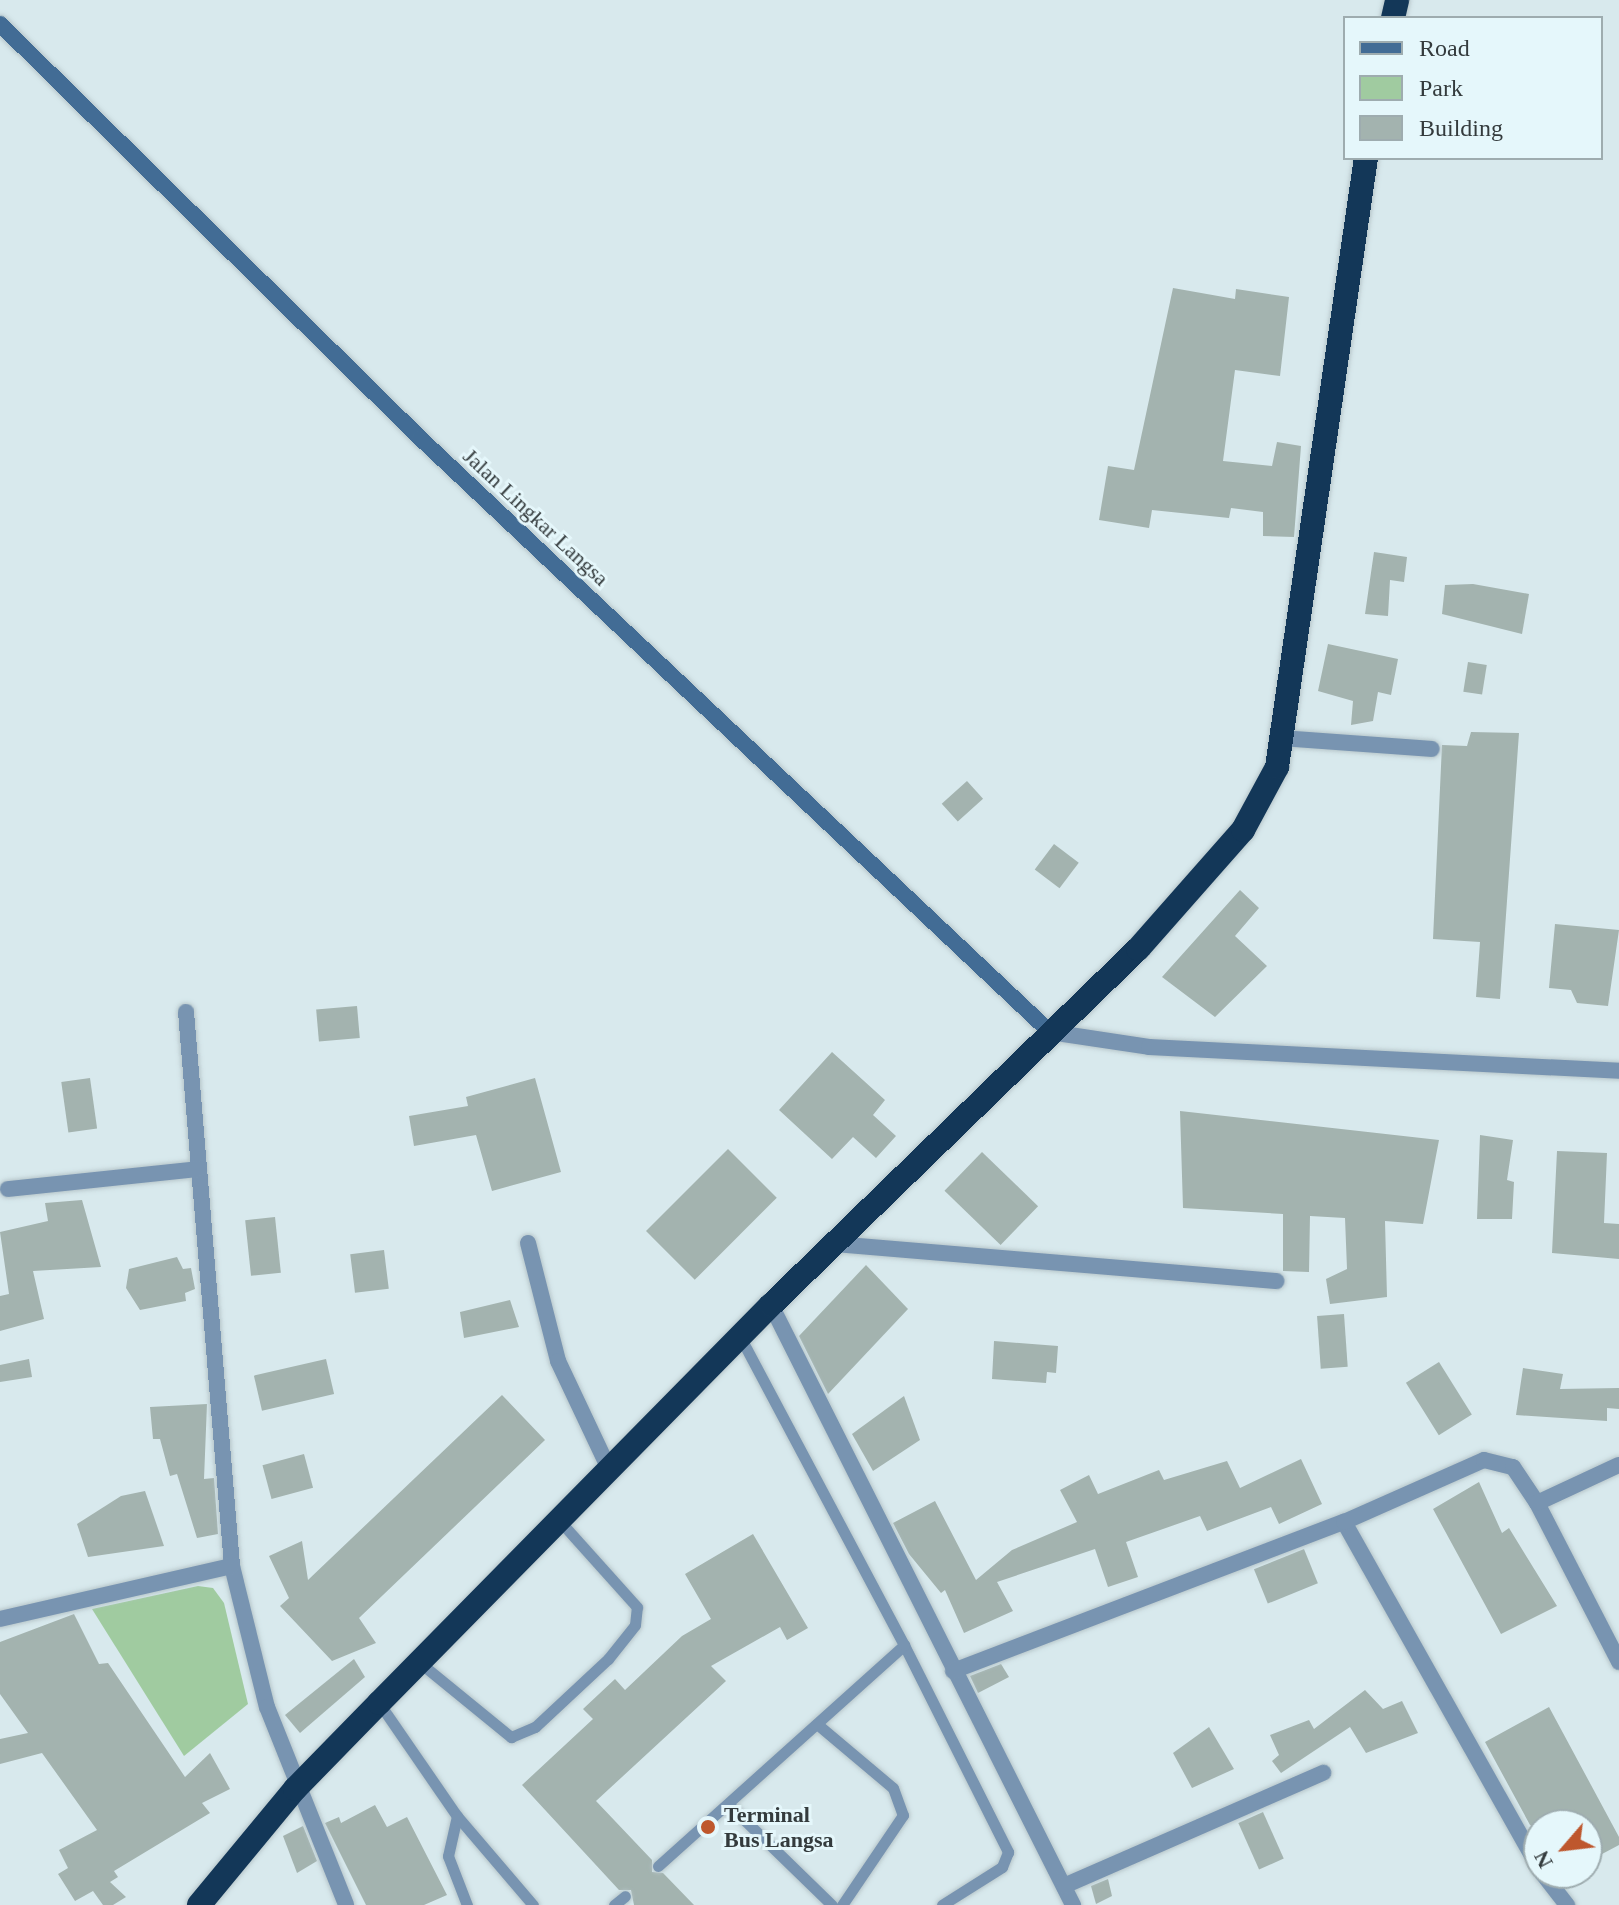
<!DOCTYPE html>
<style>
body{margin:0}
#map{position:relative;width:1619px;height:1905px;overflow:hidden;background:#d8e9ed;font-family:"Times New Roman",serif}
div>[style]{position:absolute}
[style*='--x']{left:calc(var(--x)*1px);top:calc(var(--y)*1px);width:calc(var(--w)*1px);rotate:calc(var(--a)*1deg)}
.green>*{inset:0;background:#a0cba0}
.building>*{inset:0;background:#a3b3af;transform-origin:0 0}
.roads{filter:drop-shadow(0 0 2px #b7c6ca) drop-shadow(0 0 2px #b7c6ca)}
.lane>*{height:11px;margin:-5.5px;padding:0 5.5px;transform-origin:5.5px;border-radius:5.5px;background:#7894b1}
.street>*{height:16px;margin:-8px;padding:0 8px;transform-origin:8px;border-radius:8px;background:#7894b1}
.secondary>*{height:16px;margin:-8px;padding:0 8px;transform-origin:8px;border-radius:8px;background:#426c95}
.highway>*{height:24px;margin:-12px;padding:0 12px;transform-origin:12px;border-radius:12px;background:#133758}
.dots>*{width:22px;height:22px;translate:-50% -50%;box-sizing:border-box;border:4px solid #e5f7fb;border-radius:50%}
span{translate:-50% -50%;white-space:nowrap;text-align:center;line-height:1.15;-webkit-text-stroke:6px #e5f7fb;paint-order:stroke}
.street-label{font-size:22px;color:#343b3d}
.poi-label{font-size:22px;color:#343b3d;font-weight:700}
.left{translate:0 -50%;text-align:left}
.legend{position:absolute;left:1343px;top:16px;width:260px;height:144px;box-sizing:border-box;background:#e5f7fb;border:2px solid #9eacaf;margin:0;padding:10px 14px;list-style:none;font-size:24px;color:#343b3d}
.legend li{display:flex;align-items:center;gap:16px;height:40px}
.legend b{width:40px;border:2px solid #9eacaf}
.north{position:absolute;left:1523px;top:1809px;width:80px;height:80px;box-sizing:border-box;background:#e5f7fb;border:2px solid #9eacaf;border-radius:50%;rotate:242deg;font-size:22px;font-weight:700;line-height:32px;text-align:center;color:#343b3d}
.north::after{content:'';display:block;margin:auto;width:28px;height:36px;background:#be572d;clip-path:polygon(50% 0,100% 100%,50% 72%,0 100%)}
</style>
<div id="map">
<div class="green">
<i style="clip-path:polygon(198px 1586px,213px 1588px,224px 1603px,248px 1704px,184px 1756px,92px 1609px)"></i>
</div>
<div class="building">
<i style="clip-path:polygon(1173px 288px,1235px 299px,1236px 289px,1289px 297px,1280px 376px,1235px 370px,1223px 461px,1272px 466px,1277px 442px,1301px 446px,1294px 537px,1263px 536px,1263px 512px,1231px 508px,1229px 518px,1152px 510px,1149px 528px,1099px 520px,1108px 466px,1134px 470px)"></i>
<i style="clip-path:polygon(1374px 552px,1407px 557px,1404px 582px,1390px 580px,1388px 616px,1365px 614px)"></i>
<i style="clip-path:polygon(1473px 584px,1529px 594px,1522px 634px,1442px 614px,1445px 585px)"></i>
<i style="clip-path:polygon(1328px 644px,1398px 659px,1391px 695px,1378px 692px,1373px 721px,1351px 725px,1353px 701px,1318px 691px)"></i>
<i style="left:1468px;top:662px;width:19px;height:30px;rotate:9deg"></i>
<i style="clip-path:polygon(1471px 732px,1519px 733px,1500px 999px,1476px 997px,1480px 942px,1433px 939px,1442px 745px,1467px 746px)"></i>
<i style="left:967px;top:781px;width:24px;height:34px;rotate:48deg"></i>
<i style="left:1054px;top:844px;width:31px;height:32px;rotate:37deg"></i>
<i style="clip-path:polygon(1240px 890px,1259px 908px,1235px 936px,1267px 966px,1215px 1017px,1162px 977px)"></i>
<i style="clip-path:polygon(1555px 924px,1619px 930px,1608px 1006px,1577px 1003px,1571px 990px,1549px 988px)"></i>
<i style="left:357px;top:1006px;width:32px;height:41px;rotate:85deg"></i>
<i style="clip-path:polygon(832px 1052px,885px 1100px,873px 1115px,896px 1136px,876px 1158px,853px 1137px,832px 1159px,779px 1110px)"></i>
<i style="left:90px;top:1078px;width:51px;height:29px;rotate:82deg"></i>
<i style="clip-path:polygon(535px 1078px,561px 1172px,492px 1191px,476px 1135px,414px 1146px,409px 1116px,468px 1106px,466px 1097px)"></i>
<i style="clip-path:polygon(1180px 1111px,1439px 1140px,1423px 1224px,1385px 1221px,1387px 1297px,1330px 1304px,1326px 1279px,1347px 1269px,1345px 1218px,1310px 1216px,1309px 1272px,1283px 1271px,1283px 1214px,1183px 1208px)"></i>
<i style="clip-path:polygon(1480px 1135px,1513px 1140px,1507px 1180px,1514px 1182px,1512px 1219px,1477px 1219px)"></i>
<i style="left:728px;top:1149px;width:69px;height:116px;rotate:45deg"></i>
<i style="clip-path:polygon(1557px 1151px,1607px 1153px,1604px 1223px,1619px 1224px,1619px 1259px,1552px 1253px)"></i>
<i style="left:982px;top:1152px;width:78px;height:54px;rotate:44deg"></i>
<i style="clip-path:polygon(82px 1200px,101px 1267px,33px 1271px,44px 1319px,0 1331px,0 1296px,9px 1294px,0 1232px,48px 1221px,45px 1203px)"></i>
<i style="left:275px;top:1217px;width:56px;height:30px;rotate:84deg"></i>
<i style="left:384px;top:1250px;width:39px;height:34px;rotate:83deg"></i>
<i style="clip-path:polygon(177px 1257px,183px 1269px,191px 1268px,195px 1289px,185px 1293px,186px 1301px,140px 1310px,126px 1288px,129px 1269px)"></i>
<i style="clip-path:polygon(866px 1265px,908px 1309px,828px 1394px,799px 1336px)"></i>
<i style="clip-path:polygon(510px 1300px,519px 1327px,464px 1338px,460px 1312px)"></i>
<i style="left:1344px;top:1314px;width:53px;height:27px;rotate:86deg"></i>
<i style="clip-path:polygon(994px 1341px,1058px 1346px,1056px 1373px,1047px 1372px,1046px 1383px,992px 1379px)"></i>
<i style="clip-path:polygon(29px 1359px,32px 1377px,0 1382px,0 1365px)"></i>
<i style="left:326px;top:1359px;width:36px;height:74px;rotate:77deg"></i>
<i style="left:1439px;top:1362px;width:62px;height:39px;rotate:58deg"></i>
<i style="clip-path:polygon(1523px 1368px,1563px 1374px,1560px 1389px,1619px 1388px,1619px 1409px,1607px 1408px,1607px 1421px,1516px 1415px)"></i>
<i style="clip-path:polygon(502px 1395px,545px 1440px,359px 1618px,376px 1643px,332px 1661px,280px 1606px,289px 1598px,269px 1556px,302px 1541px,308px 1580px)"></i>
<i style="clip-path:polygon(904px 1396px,920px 1440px,873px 1471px,852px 1434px)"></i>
<i style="clip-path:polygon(207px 1404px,204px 1479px,214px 1478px,218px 1534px,197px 1538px,177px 1474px,170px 1476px,160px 1439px,153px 1439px,150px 1407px)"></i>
<i style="left:304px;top:1454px;width:35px;height:43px;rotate:75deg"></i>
<i style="clip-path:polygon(1301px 1459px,1322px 1504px,1279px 1524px,1271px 1507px,1207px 1531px,1200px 1516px,1126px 1542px,1138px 1577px,1108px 1587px,1095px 1549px,997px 1582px,1013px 1611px,964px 1633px,945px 1590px,941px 1593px,909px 1554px,893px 1523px,935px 1501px,976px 1580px,1012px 1550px,1077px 1522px,1060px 1490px,1089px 1475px,1098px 1494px,1159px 1470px,1164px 1480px,1227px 1461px,1240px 1488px)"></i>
<i style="clip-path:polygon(1479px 1482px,1502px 1533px,1509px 1528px,1557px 1606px,1501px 1634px,1433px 1509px)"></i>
<i style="clip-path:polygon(145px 1491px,164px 1546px,88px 1557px,77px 1524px,121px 1496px)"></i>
<i style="clip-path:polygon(753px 1534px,808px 1628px,787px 1640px,780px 1627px,711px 1666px,726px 1681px,596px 1801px,652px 1860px,652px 1872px,663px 1873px,694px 1905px,634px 1905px,631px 1890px,619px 1890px,522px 1785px,593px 1719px,583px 1709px,615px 1679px,625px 1690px,682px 1636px,711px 1619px,685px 1574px)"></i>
<i style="left:1304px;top:1549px;width:37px;height:54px;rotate:68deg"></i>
<i style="clip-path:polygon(74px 1614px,99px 1664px,108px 1663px,185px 1777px,210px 1753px,230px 1789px,202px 1803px,210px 1813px,114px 1871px,118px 1877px,110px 1882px,126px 1897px,113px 1905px,103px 1905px,93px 1891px,75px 1901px,58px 1874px,68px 1868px,59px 1850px,97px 1830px,42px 1753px,0 1764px,0 1739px,28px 1733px,0 1694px,0 1642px)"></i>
<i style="clip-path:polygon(354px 1659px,365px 1677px,300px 1733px,285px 1715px)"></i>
<i style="clip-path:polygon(1001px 1664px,1009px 1677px,978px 1693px,970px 1676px)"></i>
<i style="clip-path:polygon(1365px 1690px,1383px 1709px,1402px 1701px,1418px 1733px,1366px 1753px,1350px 1727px,1281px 1773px,1272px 1761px,1279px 1755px,1270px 1735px,1309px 1720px,1314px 1729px)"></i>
<i style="clip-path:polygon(1549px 1707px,1619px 1837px,1619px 1845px,1587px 1862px,1587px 1825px,1530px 1825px,1485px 1742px)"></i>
<i style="clip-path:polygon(1209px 1727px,1234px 1769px,1192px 1788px,1173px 1753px)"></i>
<i style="clip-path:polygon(375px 1805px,387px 1827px,407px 1817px,447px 1895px,424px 1905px,366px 1905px,325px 1823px,339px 1817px,341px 1823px)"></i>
<i style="left:1263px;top:1812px;width:51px;height:27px;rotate:66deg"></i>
<i style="clip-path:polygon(303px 1826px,317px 1861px,297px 1873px,283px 1836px)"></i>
<i style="clip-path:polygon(1108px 1879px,1112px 1896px,1096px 1904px,1091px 1886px)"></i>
</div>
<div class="roads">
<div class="lane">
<i style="--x:904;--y:1645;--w:232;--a:63.3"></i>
<i style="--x:1008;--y:1852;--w:16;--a:112"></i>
<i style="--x:1002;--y:1867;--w:71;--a:147.7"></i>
<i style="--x:419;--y:1662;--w:119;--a:39.2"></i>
<i style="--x:511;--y:1737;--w:26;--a:-23"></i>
<i style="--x:535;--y:1727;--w:100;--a:-43"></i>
<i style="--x:608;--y:1659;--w:43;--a:-51.5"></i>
<i style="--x:635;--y:1625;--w:18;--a:-84"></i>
<i style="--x:637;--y:1607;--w:118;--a:-131.9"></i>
<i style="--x:379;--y:1703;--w:137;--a:55.4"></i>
<i style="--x:457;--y:1816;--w:117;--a:49.5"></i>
<i style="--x:817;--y:1724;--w:99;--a:40.1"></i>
<i style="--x:893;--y:1788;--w:29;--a:70"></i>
<i style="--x:903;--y:1815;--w:109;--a:124.1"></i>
<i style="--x:728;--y:1804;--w:145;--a:44.2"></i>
<i style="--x:457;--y:1816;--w:41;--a:102.7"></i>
<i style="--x:448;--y:1856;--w:53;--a:68.8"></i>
<i style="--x:658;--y:1866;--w:331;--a:-41.9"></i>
<i style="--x:904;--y:1645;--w:349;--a:-118"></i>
<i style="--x:614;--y:1905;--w:14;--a:-39"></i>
</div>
<div class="street">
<i style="--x:1282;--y:738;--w:150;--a:4.2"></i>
<i style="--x:186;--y:1012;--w:556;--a:85.25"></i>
<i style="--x:232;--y:1566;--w:145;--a:76.1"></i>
<i style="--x:267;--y:1707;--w:213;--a:68.2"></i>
<i style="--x:1050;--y:1032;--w:100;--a:8.6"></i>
<i style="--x:1149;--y:1047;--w:471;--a:2.9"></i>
<i style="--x:8;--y:1189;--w:192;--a:-6"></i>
<i style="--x:528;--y:1243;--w:122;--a:75.7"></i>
<i style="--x:558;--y:1361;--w:119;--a:64.7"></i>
<i style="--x:834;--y:1244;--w:444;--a:4.8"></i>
<i style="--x:771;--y:1305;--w:672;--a:63.28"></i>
<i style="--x:1537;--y:1503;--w:179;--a:62.7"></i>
<i style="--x:1344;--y:1522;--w:397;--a:60.6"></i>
<i style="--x:0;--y:1619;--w:238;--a:-12.9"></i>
<i style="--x:953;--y:1671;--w:418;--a:-20.9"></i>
<i style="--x:1344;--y:1522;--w:153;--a:-23.9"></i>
<i style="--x:1484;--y:1460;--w:30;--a:14"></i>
<i style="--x:1513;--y:1467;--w:43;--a:56.3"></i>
<i style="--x:1537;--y:1503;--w:90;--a:-24.9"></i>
<i style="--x:1542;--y:1873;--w:41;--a:52"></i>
<i style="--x:1064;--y:1886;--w:283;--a:-23.6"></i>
</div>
<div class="secondary">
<i style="--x:0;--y:24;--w:590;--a:44.59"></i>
<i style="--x:420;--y:438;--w:866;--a:43.32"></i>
</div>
<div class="highway">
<i style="--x:1393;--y:18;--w:18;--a:-77"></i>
<i style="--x:199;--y:1905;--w:151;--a:-50.4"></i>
<i style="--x:295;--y:1789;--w:120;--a:-45.7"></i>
<i style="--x:379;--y:1703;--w:559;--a:-45.44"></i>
<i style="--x:771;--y:1305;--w:511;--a:-44.13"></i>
<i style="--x:1138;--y:949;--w:159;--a:-48.6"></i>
<i style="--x:1243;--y:830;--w:72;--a:-61.6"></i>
<i style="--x:1277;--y:767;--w:615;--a:-81.69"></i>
</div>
</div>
<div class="dots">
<i style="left:708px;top:1827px;background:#be572d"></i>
</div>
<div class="street-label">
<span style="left:536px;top:517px;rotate:43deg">Jalan Lingkar Langsa</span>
</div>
<div class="poi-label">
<span class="left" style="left:724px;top:1827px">Terminal<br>Bus Langsa</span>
</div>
<ul class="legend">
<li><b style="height:10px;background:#426c95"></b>Road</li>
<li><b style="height:22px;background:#a0cba0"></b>Park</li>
<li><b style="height:22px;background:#a3b3af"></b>Building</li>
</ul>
<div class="north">N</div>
</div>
